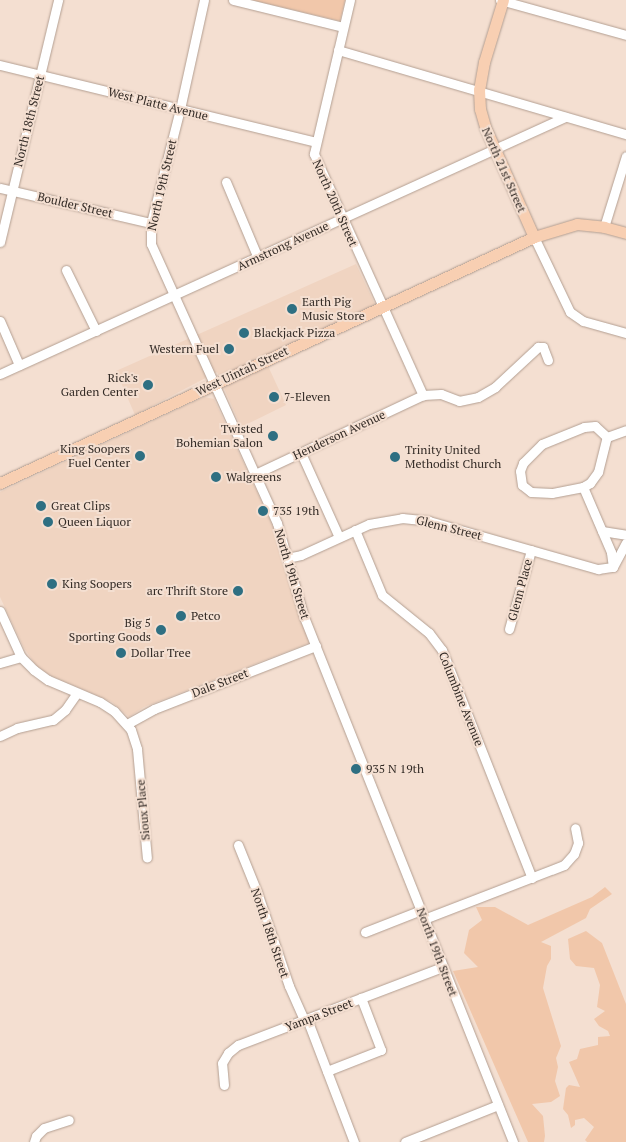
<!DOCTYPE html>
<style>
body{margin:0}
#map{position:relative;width:626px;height:1142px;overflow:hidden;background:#f4dfd1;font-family:"PT Serif",serif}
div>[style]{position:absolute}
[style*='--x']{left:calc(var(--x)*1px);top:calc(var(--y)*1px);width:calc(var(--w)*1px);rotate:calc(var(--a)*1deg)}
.built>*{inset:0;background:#f0d4c1}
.green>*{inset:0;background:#f1c7aa}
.roads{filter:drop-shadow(0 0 1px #b39f92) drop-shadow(0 0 1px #b39f92)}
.minor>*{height:9px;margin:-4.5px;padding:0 4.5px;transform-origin:4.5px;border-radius:4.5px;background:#fff}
.major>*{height:11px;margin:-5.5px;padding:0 5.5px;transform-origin:5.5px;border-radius:5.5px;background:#f8cfb2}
.dots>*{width:14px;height:14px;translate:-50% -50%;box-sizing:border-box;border:2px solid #f4dfd1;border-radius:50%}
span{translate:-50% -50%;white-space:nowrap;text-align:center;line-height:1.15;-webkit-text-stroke:4px #f4dfd1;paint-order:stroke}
.street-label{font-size:12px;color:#332b26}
.poi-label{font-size:12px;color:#332b26}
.left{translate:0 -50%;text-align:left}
.right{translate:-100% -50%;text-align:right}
</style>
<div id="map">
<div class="built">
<i style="clip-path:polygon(356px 264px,380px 315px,268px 366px,286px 405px,241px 427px,217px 372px,135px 415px,116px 371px)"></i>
<i style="clip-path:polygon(204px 397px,214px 399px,277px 535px,280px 557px,309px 643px,144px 707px,129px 717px,112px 702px,49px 675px,37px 667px,24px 648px,0 597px,0 492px)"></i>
</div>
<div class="green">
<i style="clip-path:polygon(252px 0,345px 0,340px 21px)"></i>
<i style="clip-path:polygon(605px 887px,612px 894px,590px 909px,586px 918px,541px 942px,551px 946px,551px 959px,547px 966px,543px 988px,561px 1046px,556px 1058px,558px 1067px,555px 1081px,560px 1096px,551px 1102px,532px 1104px,543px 1116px,545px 1136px,544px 1142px,528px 1142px,453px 971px,478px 967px,464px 953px,469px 930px,482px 920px,476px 907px,495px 907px,528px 925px,592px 897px)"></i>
<i style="clip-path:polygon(586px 931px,602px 943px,626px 1004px,626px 1142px,587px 1142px,585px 1140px,594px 1127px,584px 1118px,575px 1120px,575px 1125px,571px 1128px,568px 1115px,563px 1109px,566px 1088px,569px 1085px,580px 1087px,569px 1062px,577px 1059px,580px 1049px,598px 1045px,598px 1037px,610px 1036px,608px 1031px,599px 1026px,594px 1019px,605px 1011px,597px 1007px,600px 985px,594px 968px,576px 966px,570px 959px,568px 939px)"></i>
</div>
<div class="roads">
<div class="minor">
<i style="--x:204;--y:0;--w:112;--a:102.4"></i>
<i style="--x:180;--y:109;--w:118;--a:104.3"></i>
<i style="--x:151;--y:223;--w:21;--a:90"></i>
<i style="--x:151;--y:244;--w:306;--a:65.7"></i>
<i style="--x:277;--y:523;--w:98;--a:74"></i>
<i style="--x:304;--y:617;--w:565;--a:68.29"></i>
<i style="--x:233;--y:0;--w:113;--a:13.8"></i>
<i style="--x:350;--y:0;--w:158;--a:103.2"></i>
<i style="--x:314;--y:154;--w:265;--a:65.7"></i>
<i style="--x:500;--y:0;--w:131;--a:15.5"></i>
<i style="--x:338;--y:50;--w:300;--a:16.3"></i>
<i style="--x:0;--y:65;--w:324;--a:13.7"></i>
<i style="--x:226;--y:182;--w:82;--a:67.2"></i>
<i style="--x:0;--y:188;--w:155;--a:13.1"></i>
<i style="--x:604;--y:227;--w:74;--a:-72.8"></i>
<i style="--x:534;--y:237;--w:83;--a:64.4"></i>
<i style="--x:570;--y:312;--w:16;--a:35"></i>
<i style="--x:583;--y:321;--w:45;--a:15.6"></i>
<i style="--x:0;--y:242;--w:249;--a:-76.5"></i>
<i style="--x:66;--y:270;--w:68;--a:63.8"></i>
<i style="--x:0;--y:321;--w:48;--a:66.6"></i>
<i style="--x:0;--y:374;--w:621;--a:-24.46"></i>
<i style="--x:301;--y:453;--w:92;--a:65.7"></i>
<i style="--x:255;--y:474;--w:186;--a:-25.2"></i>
<i style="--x:423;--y:395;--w:18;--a:-3"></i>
<i style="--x:441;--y:394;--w:19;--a:21"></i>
<i style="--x:459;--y:401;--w:19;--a:-12"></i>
<i style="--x:478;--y:397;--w:20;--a:-30"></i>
<i style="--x:495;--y:387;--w:59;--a:-42.9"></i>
<i style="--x:538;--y:347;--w:5;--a:0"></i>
<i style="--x:543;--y:347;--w:14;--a:69"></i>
<i style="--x:583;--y:487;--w:32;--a:169"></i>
<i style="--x:552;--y:493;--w:21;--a:-177"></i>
<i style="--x:531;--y:492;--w:11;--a:-142"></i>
<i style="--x:522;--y:485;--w:14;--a:-98"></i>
<i style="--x:520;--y:471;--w:9;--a:-69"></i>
<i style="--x:523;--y:463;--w:27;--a:-45"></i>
<i style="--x:542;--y:444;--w:45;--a:-22"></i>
<i style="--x:584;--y:427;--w:11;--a:-5"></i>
<i style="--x:595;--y:426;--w:16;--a:43"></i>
<i style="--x:355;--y:530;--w:70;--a:67.4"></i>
<i style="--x:382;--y:595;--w:60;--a:39"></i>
<i style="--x:429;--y:633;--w:21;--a:53"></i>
<i style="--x:442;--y:650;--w:245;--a:68.5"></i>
<i style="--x:602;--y:531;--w:24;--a:9"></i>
<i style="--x:287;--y:558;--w:14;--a:-12"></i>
<i style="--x:301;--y:555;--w:75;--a:-24.5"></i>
<i style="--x:369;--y:524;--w:34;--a:-10"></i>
<i style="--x:402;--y:518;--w:27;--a:6"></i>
<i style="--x:429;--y:521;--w:176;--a:15.9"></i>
<i style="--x:598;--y:569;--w:15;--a:-8"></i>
<i style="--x:613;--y:567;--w:15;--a:-98"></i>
<i style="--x:611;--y:552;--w:71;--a:-113.3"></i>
<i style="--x:583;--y:487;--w:8;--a:-30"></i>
<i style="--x:590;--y:483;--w:14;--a:-54"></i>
<i style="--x:598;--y:472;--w:36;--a:-76"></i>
<i style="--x:607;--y:437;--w:20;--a:-20"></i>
<i style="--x:613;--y:567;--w:27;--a:-62"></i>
<i style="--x:0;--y:611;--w:51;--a:65.5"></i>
<i style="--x:21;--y:657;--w:18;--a:45"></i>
<i style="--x:34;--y:670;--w:17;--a:36"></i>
<i style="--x:48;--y:680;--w:56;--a:22.9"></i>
<i style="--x:100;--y:702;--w:17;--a:33"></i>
<i style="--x:114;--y:711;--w:25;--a:48"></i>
<i style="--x:131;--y:730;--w:20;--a:72"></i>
<i style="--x:137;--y:749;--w:109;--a:84.8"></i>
<i style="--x:509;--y:629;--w:82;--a:-74.4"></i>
<i style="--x:0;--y:663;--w:22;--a:-16"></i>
<i style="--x:127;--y:724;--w:31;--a:-29"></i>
<i style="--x:154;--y:709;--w:174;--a:-21.3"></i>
<i style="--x:0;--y:736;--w:19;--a:-25"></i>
<i style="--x:17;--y:728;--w:37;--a:-13"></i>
<i style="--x:53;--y:720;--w:16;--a:-40"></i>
<i style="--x:65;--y:710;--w:19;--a:-55"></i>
<i style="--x:238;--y:845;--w:51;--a:68"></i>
<i style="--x:257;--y:892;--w:99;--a:71.2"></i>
<i style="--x:289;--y:986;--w:37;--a:66"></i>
<i style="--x:424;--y:919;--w:150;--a:-21.1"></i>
<i style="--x:564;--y:865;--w:15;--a:-48"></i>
<i style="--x:574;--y:854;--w:12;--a:-70"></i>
<i style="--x:578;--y:843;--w:15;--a:-101"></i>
<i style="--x:365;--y:932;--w:60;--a:-21.4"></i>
<i style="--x:307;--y:1019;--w:132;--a:69.1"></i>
<i style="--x:327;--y:1071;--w:58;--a:-21.3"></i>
<i style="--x:381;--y:1050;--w:56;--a:-111"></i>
<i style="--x:224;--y:1085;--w:22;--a:-95"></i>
<i style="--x:222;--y:1063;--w:12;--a:-59"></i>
<i style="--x:228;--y:1053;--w:13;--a:-39"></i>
<i style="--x:238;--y:1045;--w:218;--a:-20.9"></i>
<i style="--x:34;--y:1142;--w:6;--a:-72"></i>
<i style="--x:36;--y:1136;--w:11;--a:-45"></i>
<i style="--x:44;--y:1128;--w:26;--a:-18"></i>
<i style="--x:405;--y:1142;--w:100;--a:-21.7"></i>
</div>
<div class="major">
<i style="--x:503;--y:0;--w:65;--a:107"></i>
<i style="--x:484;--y:62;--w:28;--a:100"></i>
<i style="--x:479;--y:90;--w:19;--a:87"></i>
<i style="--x:480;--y:109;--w:19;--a:74"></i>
<i style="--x:485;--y:127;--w:120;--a:66"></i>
<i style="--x:0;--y:483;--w:588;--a:-24.73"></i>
<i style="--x:534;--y:237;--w:45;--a:-16.8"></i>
<i style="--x:577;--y:224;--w:27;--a:6"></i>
<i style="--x:604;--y:227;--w:23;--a:15"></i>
</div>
</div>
<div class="dots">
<i style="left:292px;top:309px;background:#2e6f82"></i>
<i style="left:244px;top:333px;background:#2e6f82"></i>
<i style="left:229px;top:349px;background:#2e6f82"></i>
<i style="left:148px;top:385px;background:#2e6f82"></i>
<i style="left:274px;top:397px;background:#2e6f82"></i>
<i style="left:273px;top:436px;background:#2e6f82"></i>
<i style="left:140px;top:456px;background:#2e6f82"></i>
<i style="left:395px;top:457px;background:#2e6f82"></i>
<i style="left:216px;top:477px;background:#2e6f82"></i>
<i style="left:41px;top:506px;background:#2e6f82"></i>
<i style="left:263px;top:511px;background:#2e6f82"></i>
<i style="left:48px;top:522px;background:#2e6f82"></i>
<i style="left:52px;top:584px;background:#2e6f82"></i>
<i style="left:238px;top:591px;background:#2e6f82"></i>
<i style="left:181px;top:616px;background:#2e6f82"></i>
<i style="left:161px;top:630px;background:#2e6f82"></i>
<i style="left:121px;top:653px;background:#2e6f82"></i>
<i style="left:356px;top:769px;background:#2e6f82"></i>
</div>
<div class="street-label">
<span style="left:158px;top:104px;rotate:14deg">West Platte Avenue</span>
<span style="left:29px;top:121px;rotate:-76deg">North 18th Street</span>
<span style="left:504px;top:170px;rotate:66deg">North 21st Street</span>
<span style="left:162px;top:185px;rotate:-77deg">North 19th Street</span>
<span style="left:335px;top:203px;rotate:66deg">North 20th Street</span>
<span style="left:75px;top:205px;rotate:13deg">Boulder Street</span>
<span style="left:283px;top:246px;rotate:-25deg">Armstrong Avenue</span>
<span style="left:242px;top:371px;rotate:-25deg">West Uintah Street</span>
<span style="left:339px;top:435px;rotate:-25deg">Henderson Avenue</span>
<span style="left:449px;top:528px;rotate:14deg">Glenn Street</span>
<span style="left:292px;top:574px;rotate:73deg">North 19th Street</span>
<span style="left:520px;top:590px;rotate:-75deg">Glenn Place</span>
<span style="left:220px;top:683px;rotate:-21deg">Dale Street</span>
<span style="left:461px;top:699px;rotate:68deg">Columbine Avenue</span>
<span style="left:143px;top:810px;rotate:-95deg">Sioux Place</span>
<span style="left:270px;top:933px;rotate:71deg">North 18th Street</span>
<span style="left:437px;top:952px;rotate:69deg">North 19th Street</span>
<span style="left:319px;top:1015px;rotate:-21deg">Yampa Street</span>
</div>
<div class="poi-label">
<span class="left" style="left:302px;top:309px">Earth Pig<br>Music Store</span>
<span class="left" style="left:254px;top:333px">Blackjack Pizza</span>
<span class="right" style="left:219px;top:349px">Western Fuel</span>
<span class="right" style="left:138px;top:385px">Rick's<br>Garden Center</span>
<span class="left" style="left:284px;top:397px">7-Eleven</span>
<span class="right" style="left:263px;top:436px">Twisted<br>Bohemian Salon</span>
<span class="right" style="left:130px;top:456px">King Soopers<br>Fuel Center</span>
<span class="left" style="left:405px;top:457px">Trinity United<br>Methodist Church</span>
<span class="left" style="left:226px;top:477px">Walgreens</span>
<span class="left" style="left:51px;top:506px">Great Clips</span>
<span class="left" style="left:273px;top:511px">735 19th</span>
<span class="left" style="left:58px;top:522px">Queen Liquor</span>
<span class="left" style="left:62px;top:584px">King Soopers</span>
<span class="right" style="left:228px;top:591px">arc Thrift Store</span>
<span class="left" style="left:191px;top:616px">Petco</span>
<span class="right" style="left:151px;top:630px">Big 5<br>Sporting Goods</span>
<span class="left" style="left:131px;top:653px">Dollar Tree</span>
<span class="left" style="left:366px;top:769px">935 N 19th</span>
</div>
</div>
